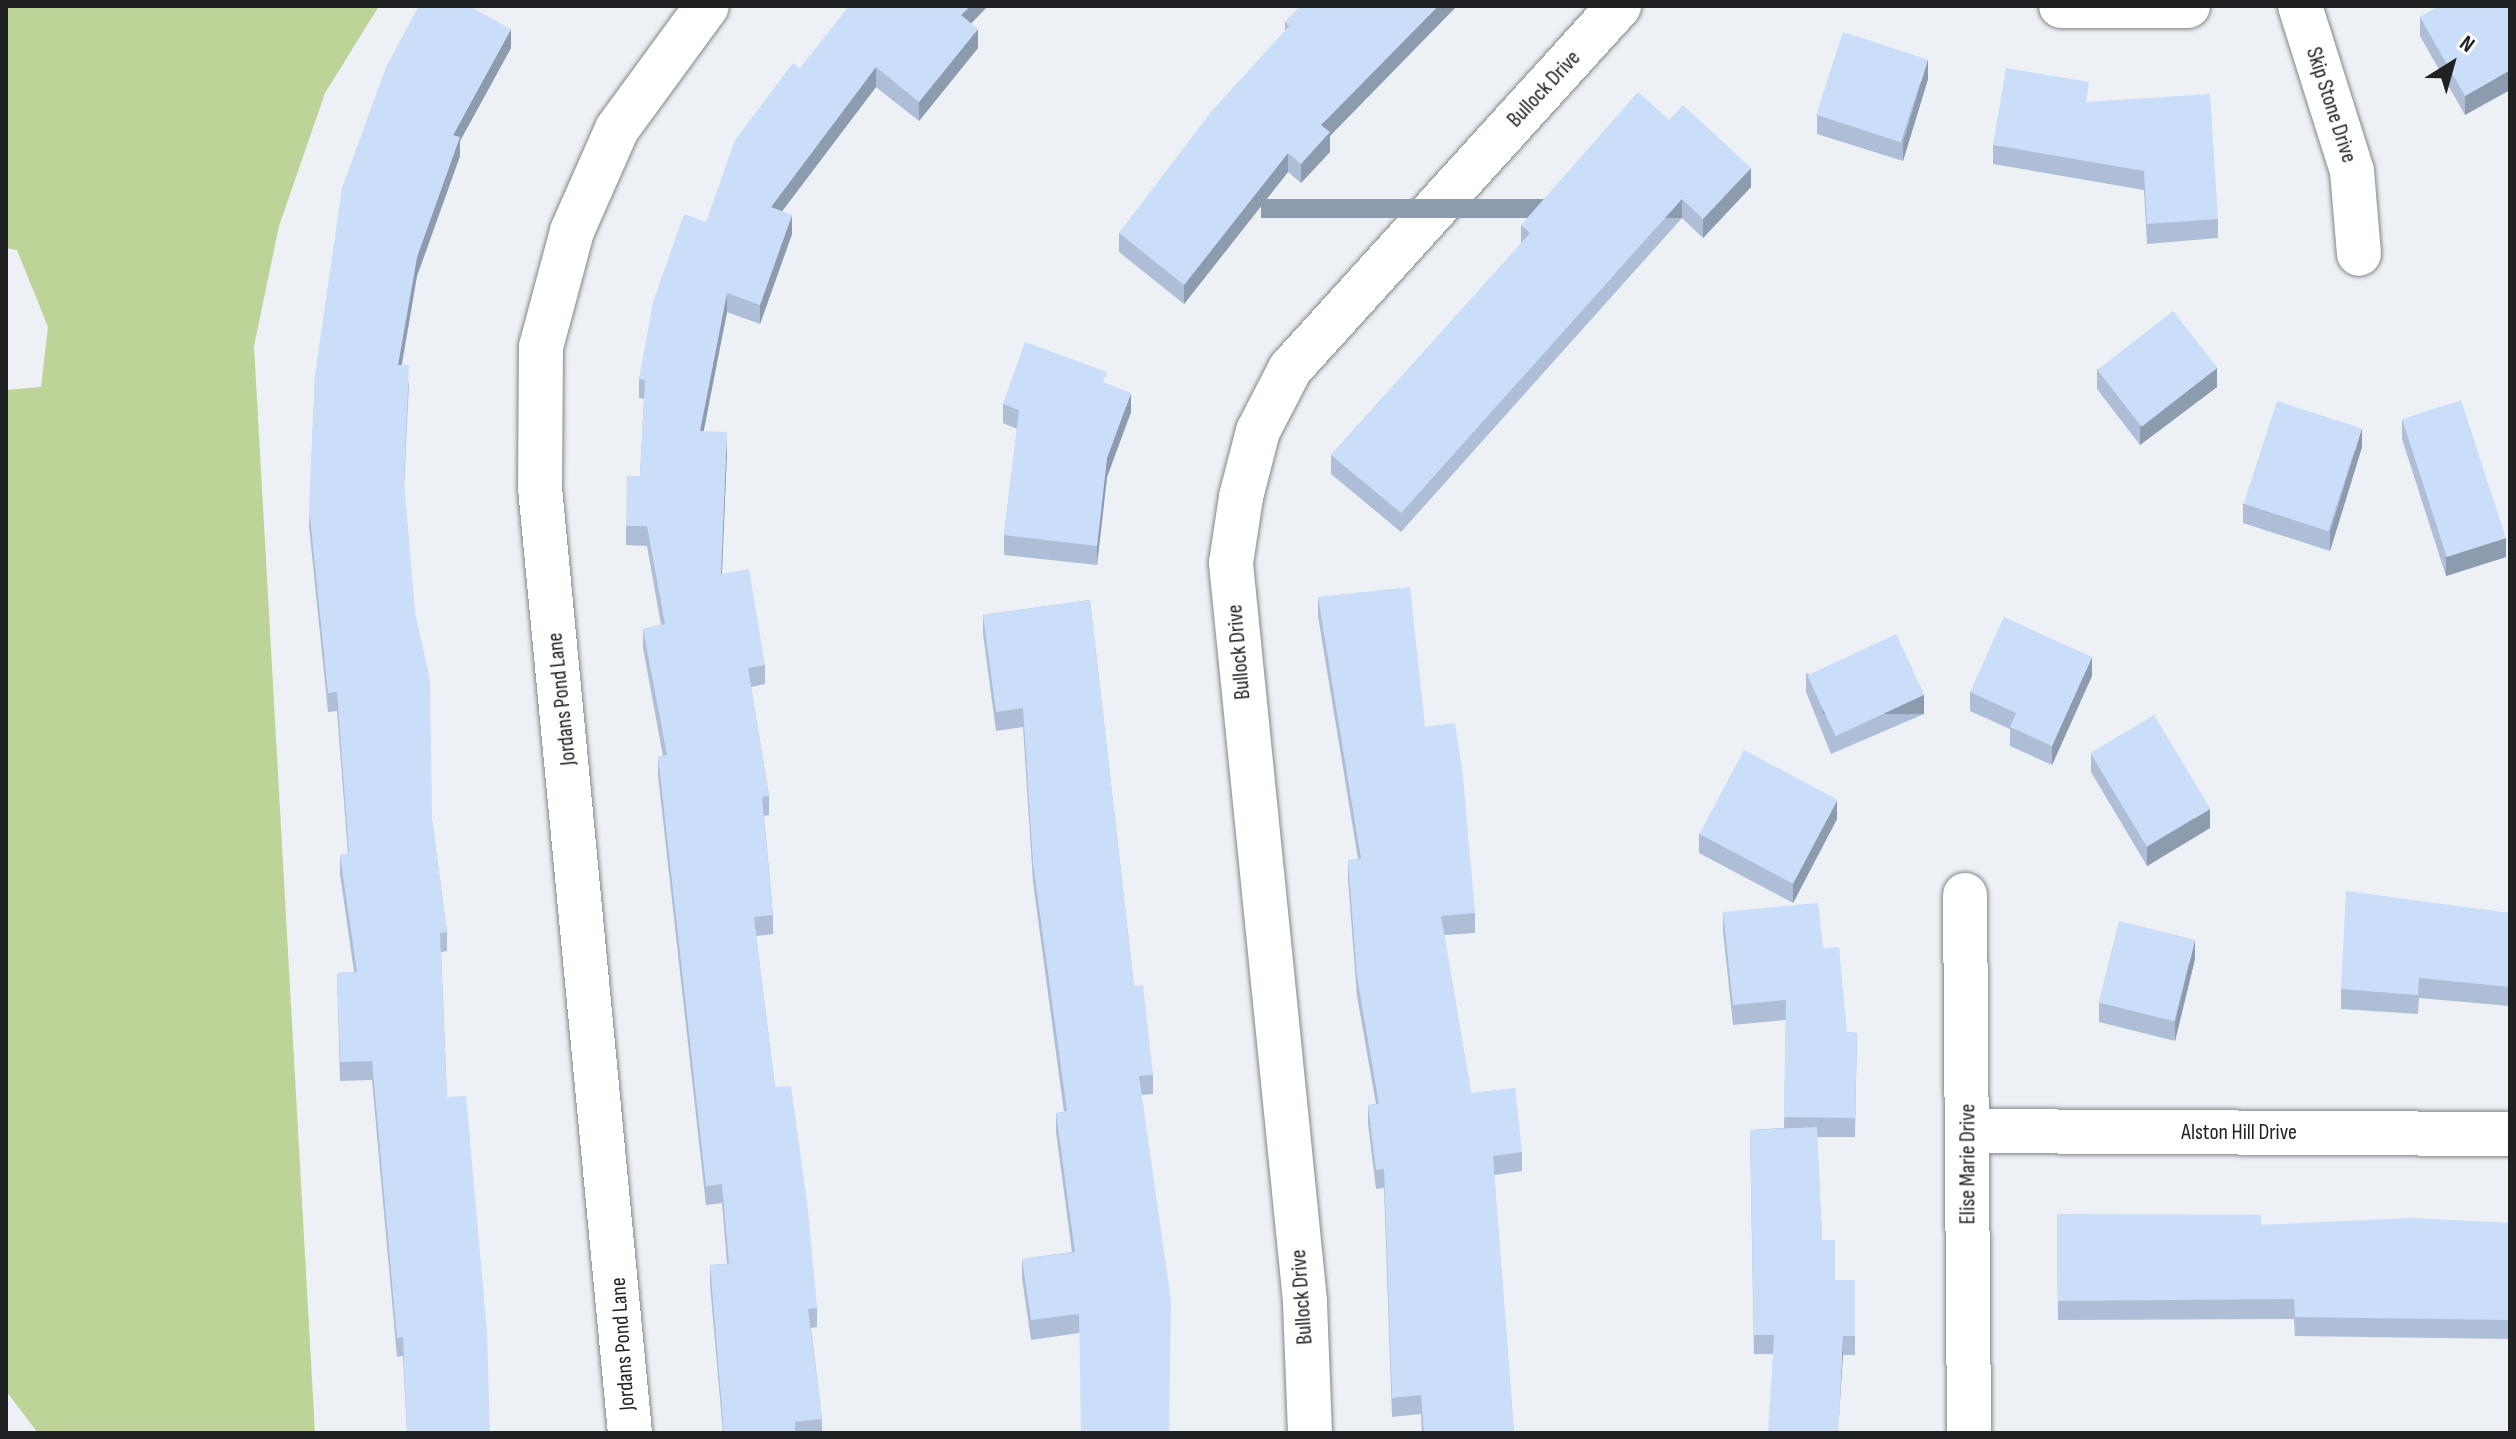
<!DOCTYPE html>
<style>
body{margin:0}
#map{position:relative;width:2516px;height:1439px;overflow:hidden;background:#edf1f6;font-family:"Sofia Sans Condensed",sans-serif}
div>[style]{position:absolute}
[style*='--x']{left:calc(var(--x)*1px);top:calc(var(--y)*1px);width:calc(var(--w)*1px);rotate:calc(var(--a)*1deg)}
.green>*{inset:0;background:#bdd398}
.roads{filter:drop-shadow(0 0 2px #83868b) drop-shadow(0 0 2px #83868b)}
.minor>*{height:44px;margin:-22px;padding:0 22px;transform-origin:22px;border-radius:22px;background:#fff}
.wall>*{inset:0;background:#aebed6}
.shaded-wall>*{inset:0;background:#8d9bae;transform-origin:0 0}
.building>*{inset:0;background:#caddf9;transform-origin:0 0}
span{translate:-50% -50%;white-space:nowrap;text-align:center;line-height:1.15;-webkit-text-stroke:7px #fdfeff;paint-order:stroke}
.street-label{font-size:22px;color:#202123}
.frame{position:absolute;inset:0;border:8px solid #202123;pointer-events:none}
.north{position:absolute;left:2412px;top:24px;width:80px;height:80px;-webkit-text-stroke:6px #fdfeff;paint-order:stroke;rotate:37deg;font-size:22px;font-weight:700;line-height:32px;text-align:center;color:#202123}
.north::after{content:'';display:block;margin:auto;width:28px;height:36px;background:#202123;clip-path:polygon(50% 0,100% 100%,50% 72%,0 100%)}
</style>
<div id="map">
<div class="green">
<i style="clip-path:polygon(6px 6px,379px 6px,325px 93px,279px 226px,254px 346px,315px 1433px,38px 1433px,6px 1391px,6px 390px,41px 387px,48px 327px,17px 250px,6px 248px)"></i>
</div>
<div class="roads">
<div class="minor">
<i style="--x:2061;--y:6;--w:127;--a:0"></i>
<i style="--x:2300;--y:6;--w:173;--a:72.5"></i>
<i style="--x:2352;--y:171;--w:83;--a:85.2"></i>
<i style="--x:1965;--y:895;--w:538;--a:89.57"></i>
<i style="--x:1968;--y:1131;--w:542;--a:0.32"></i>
<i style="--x:630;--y:1433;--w:949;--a:-95.44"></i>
<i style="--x:540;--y:488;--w:141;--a:-89.6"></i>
<i style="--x:541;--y:347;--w:120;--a:-75"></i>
<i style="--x:572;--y:231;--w:111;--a:-66.2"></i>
<i style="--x:617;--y:129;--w:152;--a:-53.8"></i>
<i style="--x:1310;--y:1433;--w:132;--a:-92.2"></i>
<i style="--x:1305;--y:1301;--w:742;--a:-95.73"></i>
<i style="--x:1231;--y:563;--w:67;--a:-81.4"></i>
<i style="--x:1241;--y:497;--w:68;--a:-75.6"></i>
<i style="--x:1258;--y:431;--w:70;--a:-62.7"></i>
<i style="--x:1290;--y:369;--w:490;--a:-47.8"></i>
</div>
</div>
<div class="wall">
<i style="clip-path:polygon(1301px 6px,1330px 136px,1330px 152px,1301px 183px,1288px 172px,1184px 304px,1119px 252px,1119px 233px,1285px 31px,1285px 22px)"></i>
<i style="clip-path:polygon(2510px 6px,2465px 115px,2420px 36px,2420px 17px)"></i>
<i style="clip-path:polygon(971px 23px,978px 48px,919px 121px,876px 87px,782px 211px,792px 234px,760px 324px,727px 312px,703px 431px,727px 452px,722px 574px,765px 665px,765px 684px,751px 687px,769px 796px,769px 815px,764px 816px,773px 915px,773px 934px,756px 936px,775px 1087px,817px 1308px,817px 1327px,811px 1328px,822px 1419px,822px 1433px,723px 1433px,710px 1285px,710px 1265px,727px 1264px,722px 1203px,706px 1205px,658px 775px,658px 756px,663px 756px,643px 648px,643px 629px,661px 625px,647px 546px,626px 545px,626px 526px,640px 476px,644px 399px,639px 398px,639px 379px,706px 222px,800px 68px)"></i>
<i style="clip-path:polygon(511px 48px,460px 141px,460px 156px,417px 276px,402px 365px,409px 384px,404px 487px,432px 820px,447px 932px,447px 951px,441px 952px,447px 1097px,490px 1433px,407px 1433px,403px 1356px,397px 1357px,372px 1080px,340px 1081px,337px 973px,354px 972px,340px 874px,340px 855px,348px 854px,337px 711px,328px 712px,309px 526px,315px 375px)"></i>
<i style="clip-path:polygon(1928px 79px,1903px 161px,1817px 134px,1817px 115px)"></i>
<i style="clip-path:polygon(2089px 102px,2218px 219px,2218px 238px,2147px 244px,2144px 190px,1993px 164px,1993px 145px)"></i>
<i style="clip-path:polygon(1669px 120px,1751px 187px,1703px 238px,1682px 218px,1401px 532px,1331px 474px,1331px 455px,1521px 244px,1521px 225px)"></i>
<i style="clip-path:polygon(2097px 369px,2217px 387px,2140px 445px,2097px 389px)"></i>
<i style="clip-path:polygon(1107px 384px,1131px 412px,1107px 477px,1097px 565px,1004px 555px,1004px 535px,1017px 429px,1003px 423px,1003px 404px)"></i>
<i style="clip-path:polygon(2402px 419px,2506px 557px,2446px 576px,2402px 439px)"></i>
<i style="clip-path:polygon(2362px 447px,2330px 551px,2243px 523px,2243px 504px)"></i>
<i style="clip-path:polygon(1318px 597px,1425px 727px,1475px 913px,1475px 933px,1444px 935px,1471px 1093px,1522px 1152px,1522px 1171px,1494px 1175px,1514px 1433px,1422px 1433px,1421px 1414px,1392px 1417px,1384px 1188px,1376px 1189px,1368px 1124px,1368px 1105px,1376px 1104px,1357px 996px,1348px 879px,1348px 860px,1358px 859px,1318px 616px)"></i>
<i style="clip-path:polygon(1090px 600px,1134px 986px,1153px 1075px,1153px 1094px,1141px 1095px,1079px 1333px,1031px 1340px,1022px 1278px,1022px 1259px,1072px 1252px,1056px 1132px,1056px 1113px,1064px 1112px,1033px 882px,1023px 727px,996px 731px,983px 634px,983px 615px)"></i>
<i style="clip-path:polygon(1806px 673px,1924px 714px,1831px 754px,1806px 692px)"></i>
<i style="clip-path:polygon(2092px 676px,2052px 765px,2010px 746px,2010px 729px,1970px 711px,1970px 692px)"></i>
<i style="clip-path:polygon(2091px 753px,2210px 828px,2147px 866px,2091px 772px)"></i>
<i style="clip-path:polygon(1837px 819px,1793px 903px,1699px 853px,1699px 834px)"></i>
<i style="clip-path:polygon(1723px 912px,1847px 1032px,1857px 1033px,1855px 1137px,1817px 1137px,1822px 1240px,1835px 1280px,1855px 1280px,1855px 1355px,1754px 1354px,1750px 1130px,1784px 1128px,1786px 1020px,1733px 1025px,1723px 931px)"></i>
<i style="clip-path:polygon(2510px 913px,2510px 1006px,2419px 998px,2418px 1014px,2341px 1009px,2341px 989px)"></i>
<i style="clip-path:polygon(2195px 959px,2175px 1041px,2099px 1022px,2099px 1003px)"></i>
<i style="clip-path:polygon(2057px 1214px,2261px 1225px,2510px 1223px,2510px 1339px,2295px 1336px,2294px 1319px,2058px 1320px)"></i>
</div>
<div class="shaded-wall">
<i style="clip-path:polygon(970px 6px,988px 6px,961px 34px,961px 15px)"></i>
<i style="clip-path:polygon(1438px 6px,1457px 6px,1330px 136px,1330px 152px,1301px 183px,1301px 164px,1321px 125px)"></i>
<i style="clip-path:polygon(511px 29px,511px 48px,460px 141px,460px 156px,417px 276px,398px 384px,398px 365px,417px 257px,453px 135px)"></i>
<i style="clip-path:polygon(978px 29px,978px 48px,919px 121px,919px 102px)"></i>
<i style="clip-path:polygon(1928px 59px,1928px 79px,1903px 161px,1903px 142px)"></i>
<i style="clip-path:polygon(876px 67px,876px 87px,771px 226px,771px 207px)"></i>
<i style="clip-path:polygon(2510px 70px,2510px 90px,2465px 115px,2465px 96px)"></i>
<i style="clip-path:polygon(1288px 153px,1288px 172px,1184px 304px,1184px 285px)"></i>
<i style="clip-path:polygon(1751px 168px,1751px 187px,1703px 238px,1703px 219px)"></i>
<i style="left:1682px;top:199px;width:19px;height:421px;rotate:90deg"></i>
<i style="clip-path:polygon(792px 215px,792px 234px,760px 324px,760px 305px)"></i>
<i style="clip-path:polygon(727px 293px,727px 312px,700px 450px,700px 431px)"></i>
<i style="clip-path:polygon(2217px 368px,2217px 387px,2140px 445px,2140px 426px)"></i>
<i style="clip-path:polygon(1131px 393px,1131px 412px,1107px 477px,1097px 565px,1097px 546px,1107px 458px)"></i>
<i style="clip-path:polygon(2362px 428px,2362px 447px,2330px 551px,2330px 532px)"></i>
<i style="clip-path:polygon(727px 432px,727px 452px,721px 593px,721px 574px)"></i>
<i style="clip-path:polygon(2506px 538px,2506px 557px,2446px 576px,2446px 557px)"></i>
<i style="clip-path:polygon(2092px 657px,2092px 676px,2052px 765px,2052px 746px)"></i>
<i style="left:1924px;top:695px;width:19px;height:101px;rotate:90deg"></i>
<i style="clip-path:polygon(1837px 800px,1837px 819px,1793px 903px,1793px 884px)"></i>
<i style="clip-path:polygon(2210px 809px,2210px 828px,2147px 866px,2147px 847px)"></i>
<i style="clip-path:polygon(2195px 940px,2195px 959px,2175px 1041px,2175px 1022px)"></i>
<i style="clip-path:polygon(1843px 1336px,1843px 1355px,1838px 1433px)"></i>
</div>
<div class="building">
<i style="clip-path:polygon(419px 6px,469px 6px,511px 29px,453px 135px,460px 137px,417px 257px,398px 365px,409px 365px,404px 481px,415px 612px,430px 680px,432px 820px,447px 932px,440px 933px,447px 1097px,466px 1096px,487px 1331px,490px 1433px,407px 1433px,403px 1337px,397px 1338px,372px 1061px,340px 1062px,337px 973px,357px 972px,340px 855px,349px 853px,337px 692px,328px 693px,309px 507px,315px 375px,342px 188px,386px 67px)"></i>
<i style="clip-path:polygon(849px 6px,970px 6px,961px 15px,978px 29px,919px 102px,876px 67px,771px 207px,792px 215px,760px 305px,727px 293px,700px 431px,727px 432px,721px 574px,749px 569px,765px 665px,748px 668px,769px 796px,762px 797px,773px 915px,754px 917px,775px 1087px,791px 1086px,808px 1210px,817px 1308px,808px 1309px,822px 1419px,795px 1422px,795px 1433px,724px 1433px,710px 1265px,729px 1264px,722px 1184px,706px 1186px,658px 756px,667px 755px,643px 629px,665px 624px,647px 526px,626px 526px,627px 476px,640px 476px,645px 380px,639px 379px,653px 302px,684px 214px,706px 222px,735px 140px,793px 63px,800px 68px)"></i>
<i style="clip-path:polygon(1301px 6px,1438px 6px,1321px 125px,1330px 132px,1301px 164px,1288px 153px,1184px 285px,1119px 233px,1211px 112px,1289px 26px,1285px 22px)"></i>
<i style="clip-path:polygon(2439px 6px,2510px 6px,2510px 70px,2465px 96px,2420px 17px)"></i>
<i style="left:1843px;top:32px;width:89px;height:87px;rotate:18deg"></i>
<i style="clip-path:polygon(2006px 68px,2089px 82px,2086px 102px,2210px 94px,2218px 219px,2147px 224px,2144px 171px,1993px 145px)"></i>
<i style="clip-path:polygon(1638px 92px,1669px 120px,1683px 105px,1751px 168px,1703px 219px,1682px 199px,1401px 513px,1331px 455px,1530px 233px,1521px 225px)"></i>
<i style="left:2173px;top:311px;width:72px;height:96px;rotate:52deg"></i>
<i style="clip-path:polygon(1025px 342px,1107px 372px,1103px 382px,1131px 393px,1107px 458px,1097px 546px,1004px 535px,1019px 410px,1003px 404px)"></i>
<i style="left:2461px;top:400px;width:145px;height:62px;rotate:72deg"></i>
<i style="left:2277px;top:401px;width:89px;height:108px;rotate:18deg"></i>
<i style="clip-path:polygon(1410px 587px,1425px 727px,1455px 723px,1463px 776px,1475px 913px,1441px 916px,1471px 1093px,1515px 1088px,1522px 1152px,1493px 1156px,1514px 1433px,1424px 1433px,1421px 1395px,1392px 1398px,1384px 1169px,1376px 1170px,1368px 1105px,1379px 1104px,1357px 977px,1348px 860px,1361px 859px,1318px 597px)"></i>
<i style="clip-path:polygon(1090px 600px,1134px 986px,1143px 985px,1153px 1075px,1139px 1076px,1171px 1301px,1169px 1433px,1081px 1433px,1079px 1314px,1031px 1320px,1022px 1259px,1075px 1252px,1056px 1113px,1067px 1111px,1033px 863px,1023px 708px,996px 712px,983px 615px)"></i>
<i style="clip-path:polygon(2004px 617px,2092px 657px,2052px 746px,2010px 727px,2016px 713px,1970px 692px)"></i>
<i style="left:1896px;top:634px;width:67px;height:98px;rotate:65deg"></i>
<i style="left:2154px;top:715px;width:109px;height:74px;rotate:59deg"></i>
<i style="left:1744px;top:750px;width:106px;height:95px;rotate:28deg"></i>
<i style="clip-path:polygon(2346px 891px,2510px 913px,2510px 987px,2419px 978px,2418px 995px,2341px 989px)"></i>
<i style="clip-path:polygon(1818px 903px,1823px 948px,1839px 947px,1847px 1032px,1857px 1033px,1855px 1118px,1784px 1117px,1786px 1000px,1733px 1005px,1723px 912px)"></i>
<i style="left:2119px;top:921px;width:78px;height:84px;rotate:14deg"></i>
<i style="clip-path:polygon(1817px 1127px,1822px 1240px,1835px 1240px,1835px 1280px,1855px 1280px,1855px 1336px,1843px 1336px,1838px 1433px,1768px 1433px,1774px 1335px,1754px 1335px,1750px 1130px)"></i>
<i style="clip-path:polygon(2057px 1214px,2261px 1215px,2261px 1225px,2411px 1218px,2510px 1223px,2510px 1320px,2295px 1317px,2294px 1299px,2058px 1301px)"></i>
</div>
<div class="street-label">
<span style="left:1544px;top:89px;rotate:-47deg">Bullock Drive</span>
<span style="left:2331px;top:105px;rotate:72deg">Skip Stone Drive</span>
<span style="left:1239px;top:652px;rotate:-95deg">Bullock Drive</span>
<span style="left:562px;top:699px;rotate:-96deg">Jordans Pond Lane</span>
<span style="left:2239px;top:1133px">Alston Hill Drive</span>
<span style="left:1968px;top:1164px;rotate:-90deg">Elise Marie Drive</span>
<span style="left:1302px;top:1297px;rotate:-94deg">Bullock Drive</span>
<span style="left:623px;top:1344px;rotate:-94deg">Jordans Pond Lane</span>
</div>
<div class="frame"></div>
<div class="north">N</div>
</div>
